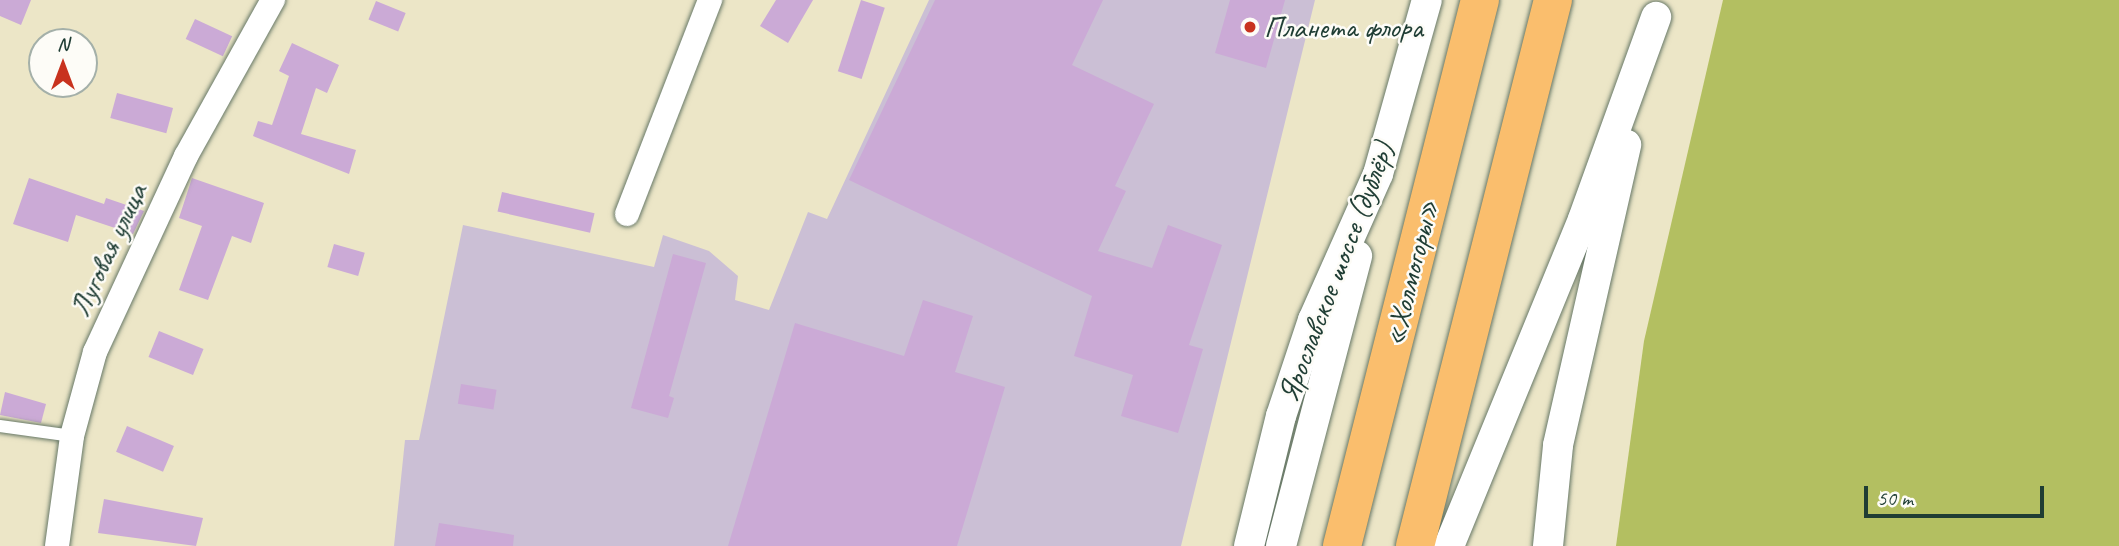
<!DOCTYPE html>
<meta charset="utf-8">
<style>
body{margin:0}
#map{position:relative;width:2119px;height:546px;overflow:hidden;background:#ece6c7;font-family:Caveat,sans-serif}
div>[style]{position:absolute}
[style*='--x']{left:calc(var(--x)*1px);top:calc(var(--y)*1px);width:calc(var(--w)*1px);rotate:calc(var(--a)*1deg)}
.industrial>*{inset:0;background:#cbbfd5}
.green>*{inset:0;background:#b3bf61}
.building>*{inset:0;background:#cbaad6;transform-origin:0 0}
.roads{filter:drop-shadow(0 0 2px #677867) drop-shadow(0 0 2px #677867)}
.service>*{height:12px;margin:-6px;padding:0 6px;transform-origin:6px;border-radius:6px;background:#fff}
.minor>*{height:24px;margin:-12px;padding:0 12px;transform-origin:12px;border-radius:12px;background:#fff}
.tertiary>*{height:30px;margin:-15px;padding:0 15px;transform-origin:15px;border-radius:15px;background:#fff}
.trunk>*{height:38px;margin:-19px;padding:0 19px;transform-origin:19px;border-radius:19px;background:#fabe6d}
.dots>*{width:19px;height:19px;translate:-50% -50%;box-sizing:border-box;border:4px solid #fdfcf7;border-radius:50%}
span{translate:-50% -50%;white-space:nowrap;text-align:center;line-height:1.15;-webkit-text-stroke:5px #fdfcf7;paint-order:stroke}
.poi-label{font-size:30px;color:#1f3d34}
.left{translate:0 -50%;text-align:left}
.street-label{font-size:30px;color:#1f3d34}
.north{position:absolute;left:28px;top:28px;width:70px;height:70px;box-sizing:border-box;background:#fdfcf7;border:2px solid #a4b0a9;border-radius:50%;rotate:0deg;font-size:19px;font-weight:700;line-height:28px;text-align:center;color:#1f3d34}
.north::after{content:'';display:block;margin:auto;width:24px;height:32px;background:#c8321e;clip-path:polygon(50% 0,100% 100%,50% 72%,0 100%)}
.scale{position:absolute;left:1864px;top:486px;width:180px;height:32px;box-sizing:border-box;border:4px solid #1f3d34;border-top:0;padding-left:9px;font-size:21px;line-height:24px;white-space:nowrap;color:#1f3d34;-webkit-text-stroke:5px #fdfcf7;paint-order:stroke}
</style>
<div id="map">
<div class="industrial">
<i style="clip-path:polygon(929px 0,1315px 0,1181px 546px,394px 546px,405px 440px,419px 440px,463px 225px,654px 267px,663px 235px,709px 251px,738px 276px,735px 300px,769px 310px,808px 212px,827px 219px)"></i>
</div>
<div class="green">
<i style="clip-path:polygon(1723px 0,2119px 0,2119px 546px,1616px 546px,1644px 341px)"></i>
</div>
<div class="building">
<i style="clip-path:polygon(0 0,31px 0,21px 25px,0 16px)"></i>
<i style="clip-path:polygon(776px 0,813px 0,788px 43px,760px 26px)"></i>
<i style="left:861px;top:0;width:25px;height:75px;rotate:18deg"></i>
<i style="clip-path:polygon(935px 0,1103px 0,1072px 65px,1154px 104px,1115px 186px,1126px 191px,1098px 251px,1152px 268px,1168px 225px,1222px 245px,1189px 345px,1203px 349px,1178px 433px,1121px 416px,1133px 375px,1074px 356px,1092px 296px,849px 180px)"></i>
<i style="clip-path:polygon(1230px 0,1285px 0,1266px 68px,1215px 53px)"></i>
<i style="left:376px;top:1px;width:32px;height:20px;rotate:22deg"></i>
<i style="left:195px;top:19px;width:41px;height:22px;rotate:25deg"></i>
<i style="clip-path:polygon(292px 43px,339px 65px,327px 93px,316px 88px,301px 134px,356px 150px,349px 174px,253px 136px,258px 121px,272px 125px,289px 76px,279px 71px)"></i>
<i style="left:117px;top:93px;width:58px;height:26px;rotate:15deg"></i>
<i style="clip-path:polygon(29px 178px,104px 204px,106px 198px,144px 211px,133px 234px,76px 215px,68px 242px,13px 224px)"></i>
<i style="clip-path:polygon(192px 178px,264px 203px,251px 243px,232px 236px,208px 300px,179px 290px,202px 226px,179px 218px)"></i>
<i style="left:502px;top:192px;width:95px;height:20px;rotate:13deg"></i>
<i style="left:334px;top:244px;width:32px;height:24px;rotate:16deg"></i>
<i style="clip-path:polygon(673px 254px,706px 263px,669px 396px,674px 398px,668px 418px,631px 408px)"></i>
<i style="clip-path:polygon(923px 300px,973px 316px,955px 372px,1005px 387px,957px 546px,728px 546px,795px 323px,904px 356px)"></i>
<i style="left:159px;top:331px;width:48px;height:28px;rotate:22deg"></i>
<i style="left:461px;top:384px;width:36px;height:20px;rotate:9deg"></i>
<i style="clip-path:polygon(5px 392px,46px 404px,41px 423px,0 415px)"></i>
<i style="left:127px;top:426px;width:51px;height:28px;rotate:23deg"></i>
<i style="clip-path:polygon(104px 499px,203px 518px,196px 546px,98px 533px)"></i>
<i style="clip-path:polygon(439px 523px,514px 535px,513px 546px,435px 546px)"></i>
</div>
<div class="roads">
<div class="service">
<i style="--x:0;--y:426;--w:73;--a:7.9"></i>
</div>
<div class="minor">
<i style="--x:627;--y:214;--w:230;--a:-68.8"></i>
<i style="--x:57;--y:546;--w:111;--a:-82.2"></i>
<i style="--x:72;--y:436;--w:87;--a:-74.7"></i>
<i style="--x:95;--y:352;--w:216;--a:-65.1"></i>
<i style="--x:186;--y:156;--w:179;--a:-60.9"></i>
</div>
<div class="tertiary">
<i style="--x:1249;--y:546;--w:134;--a:-76.2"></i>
<i style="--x:1281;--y:416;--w:101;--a:-71.6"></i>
<i style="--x:1313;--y:320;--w:160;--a:-66"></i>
<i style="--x:1378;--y:174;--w:181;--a:-74.3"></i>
<i style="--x:1281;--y:546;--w:300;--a:-75.3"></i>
<i style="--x:1449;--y:546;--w:353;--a:-67.7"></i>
<i style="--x:1583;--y:219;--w:215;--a:-70.1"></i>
<i style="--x:1548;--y:546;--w:101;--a:-84.3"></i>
<i style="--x:1558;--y:445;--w:308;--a:-77.2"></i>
</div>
<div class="trunk">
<i style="--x:1342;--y:546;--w:563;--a:-75.82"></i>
<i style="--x:1415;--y:546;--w:563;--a:-75.82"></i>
</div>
</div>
<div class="dots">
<i style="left:1250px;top:27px;background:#c8321e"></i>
</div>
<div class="poi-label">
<span class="left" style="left:1264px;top:27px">Планета флора</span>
</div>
<div class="street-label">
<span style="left:108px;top:250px;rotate:-65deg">Луговая улица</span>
<span style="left:1336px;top:272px;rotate:-69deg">Ярославское шоссе (дублёр)</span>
<span style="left:1411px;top:273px;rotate:-76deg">«Холмогоры»</span>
</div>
<div class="north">N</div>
<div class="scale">50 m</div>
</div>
